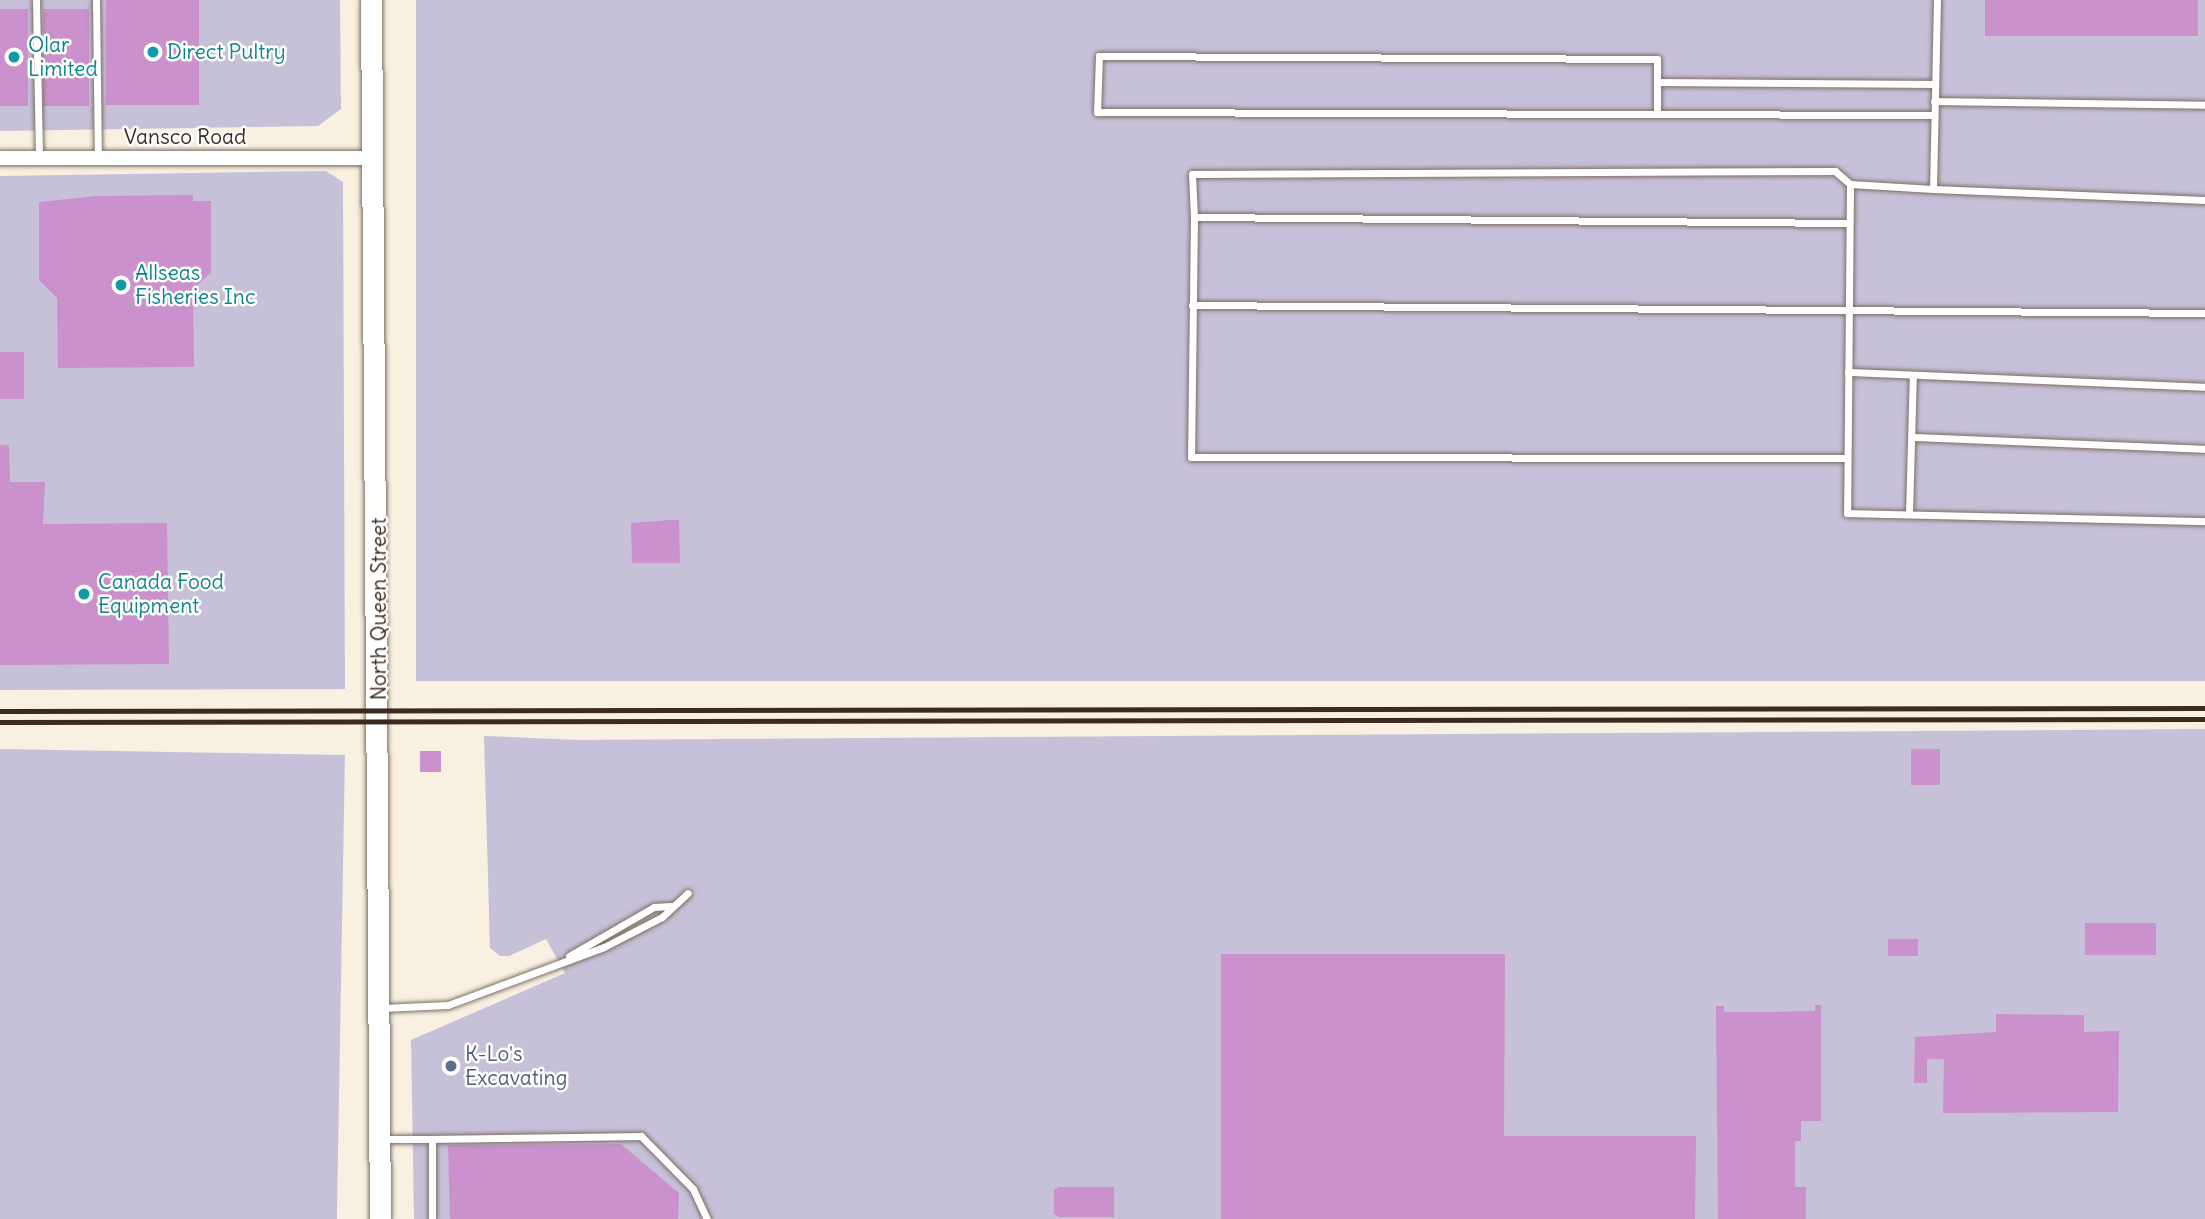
<!DOCTYPE html>
<style>
body{margin:0}
#map{position:relative;width:2205px;height:1219px;overflow:hidden;background:#f8f0e1;font-family:Delius,sans-serif}
div>[style]{position:absolute}
[style*='--x']{left:calc(var(--x)*1px);top:calc(var(--y)*1px);width:calc(var(--w)*1px);rotate:calc(var(--a)*1deg)}
.industrial>*{inset:0;background:#c7c0d9;transform-origin:0 0}
.building>*{inset:0;background:#ca91cc;transform-origin:0 0}
.roads{filter:drop-shadow(0 0 2px #7d6f62) drop-shadow(0 0 2px #7d6f62)}
.service>*{height:7px;margin:-3.5px;padding:0 3.5px;transform-origin:3.5px;border-radius:3.5px;background:#fff}
.minor>*{height:14px;margin:-7px;padding:0 7px;transform-origin:7px;border-radius:7px;background:#fff}
.secondary>*{height:21px;margin:-10.5px;padding:0 10.5px;transform-origin:10.5px;border-radius:10.5px;background:#fff}
.rail>*{height:5px;margin:-2.5px;padding:0 2.5px;transform-origin:2.5px;border-radius:2.5px;background:#3b2a1e}
.dots>*{width:19px;height:19px;translate:-50% -50%;box-sizing:border-box;border:4px solid #fff;border-radius:50%}
span{translate:-50% -50%;white-space:nowrap;text-align:center;line-height:1.15;-webkit-text-stroke:5px #fff;paint-order:stroke}
.culture-label{font-size:21px;color:#0d838f}
.left{translate:0 -50%;text-align:left}
.street-label{font-size:21px;color:#3b2a1e}
.service-label{font-size:21px;color:#4e5e75}
</style>
<div id="map">
<div class="industrial">
<i style="clip-path:polygon(0 0,340px 0,341px 109px,318px 126px,0 131px)"></i>
<i style="left:416px;top:0;width:1789px;height:681px"></i>
<i style="clip-path:polygon(326px 171px,343px 182px,345px 689px,0 690px,0 176px)"></i>
<i style="clip-path:polygon(2205px 729px,2205px 1219px,414px 1219px,411px 1040px,565px 973px,546px 939px,509px 956px,500px 956px,490px 948px,484px 736px,579px 740px)"></i>
<i style="left:0;top:749px;width:345px;height:470px;rotate:1deg"></i>
</div>
<div class="building">
<i style="left:106px;top:0;width:93px;height:105px"></i>
<i style="left:1985px;top:0;width:213px;height:36px"></i>
<i style="left:0;top:9px;width:28px;height:97px"></i>
<i style="left:43px;top:9px;width:46px;height:97px"></i>
<i style="clip-path:polygon(193px 195px,193px 201px,211px 201px,211px 272px,193px 290px,194px 367px,58px 368px,57px 298px,39px 280px,39px 202px,97px 196px)"></i>
<i style="left:0;top:352px;width:24px;height:47px"></i>
<i style="clip-path:polygon(0 445px,9px 445px,10px 482px,45px 482px,43px 524px,167px 523px,169px 664px,0 665px)"></i>
<i style="clip-path:polygon(670px 520px,679px 520px,680px 563px,632px 563px,631px 523px)"></i>
<i style="left:1940px;top:749px;width:36px;height:29px;rotate:90deg"></i>
<i style="left:420px;top:751px;width:21px;height:21px"></i>
<i style="left:2085px;top:923px;width:71px;height:32px"></i>
<i style="left:1888px;top:939px;width:30px;height:17px"></i>
<i style="clip-path:polygon(1221px 954px,1505px 954px,1504px 1136px,1696px 1136px,1695px 1219px,1221px 1219px)"></i>
<i style="clip-path:polygon(1815px 1005px,1821px 1005px,1821px 1121px,1801px 1121px,1801px 1141px,1795px 1141px,1795px 1187px,1806px 1187px,1806px 1219px,1718px 1219px,1716px 1006px,1724px 1006px,1724px 1012px,1762px 1012px,1815px 1011px)"></i>
<i style="clip-path:polygon(1996px 1014px,2084px 1015px,2084px 1032px,2119px 1031px,2118px 1112px,1943px 1113px,1944px 1059px,1927px 1059px,1927px 1083px,1914px 1083px,1915px 1037px,1996px 1032px)"></i>
<i style="clip-path:polygon(621px 1144px,679px 1193px,678px 1219px,450px 1219px,448px 1145px)"></i>
<i style="clip-path:polygon(1059px 1187px,1114px 1187px,1114px 1217px,1059px 1217px,1054px 1214px,1054px 1190px)"></i>
</div>
<div class="roads">
<div class="service">
<i style="--x:36;--y:0;--w:158;--a:88.9"></i>
<i style="--x:96;--y:0;--w:157;--a:89.3"></i>
<i style="--x:1937;--y:0;--w:189;--a:91.2"></i>
<i style="--x:1933;--y:189;--w:83;--a:-176.6"></i>
<i style="--x:1850;--y:184;--w:329;--a:90.5"></i>
<i style="--x:1847;--y:513;--w:358;--a:1.3"></i>
<i style="--x:1657;--y:82;--w:277;--a:0.4"></i>
<i style="--x:1934;--y:101;--w:271;--a:0.8"></i>
<i style="--x:1657;--y:111;--w:52;--a:-90"></i>
<i style="--x:1657;--y:59;--w:558;--a:-179.69"></i>
<i style="--x:1099;--y:56;--w:56;--a:92"></i>
<i style="--x:1097;--y:112;--w:837;--a:0.21"></i>
<i style="--x:1933;--y:189;--w:272;--a:2.3"></i>
<i style="--x:1194;--y:217;--w:240;--a:90.7"></i>
<i style="--x:1191;--y:457;--w:656;--a:0.09"></i>
<i style="--x:1848;--y:223;--w:654;--a:-179.47"></i>
<i style="--x:1194;--y:217;--w:43;--a:-92.7"></i>
<i style="--x:1192;--y:174;--w:643;--a:-0.27"></i>
<i style="--x:1835;--y:171;--w:20;--a:41"></i>
<i style="--x:1192;--y:305;--w:1013;--a:0.45"></i>
<i style="--x:1848;--y:372;--w:357;--a:2.4"></i>
<i style="--x:1912;--y:437;--w:293;--a:2.3"></i>
<i style="--x:1909;--y:514;--w:139;--a:-88.4"></i>
<i style="--x:569;--y:956;--w:98;--a:-30"></i>
<i style="--x:654;--y:907;--w:16;--a:-4"></i>
<i style="--x:382;--y:1008;--w:66;--a:-2.6"></i>
<i style="--x:448;--y:1005;--w:166;--a:-20.4"></i>
<i style="--x:604;--y:947;--w:65;--a:-27.3"></i>
<i style="--x:662;--y:917;--w:35;--a:-43"></i>
<i style="--x:381;--y:1139;--w:51;--a:0"></i>
<i style="--x:432;--y:1139;--w:80;--a:90"></i>
<i style="--x:432;--y:1139;--w:209;--a:-0.8"></i>
<i style="--x:641;--y:1136;--w:74;--a:45.5"></i>
<i style="--x:693;--y:1189;--w:33;--a:65"></i>
</div>
<div class="minor">
<i style="--x:0;--y:158;--w:370;--a:0"></i>
</div>
<div class="secondary">
<i style="--x:371;--y:0;--w:1219;--a:89.58"></i>
</div>
</div>
<div class="rail">
<i style="--x:0;--y:711;--w:2205;--a:-0.08"></i>
<i style="--x:0;--y:722;--w:2205;--a:-0.08"></i>
</div>
<div class="dots">
<i style="left:153px;top:52px;background:#0f9aa8"></i>
<i style="left:14px;top:57px;background:#0f9aa8"></i>
<i style="left:121px;top:285px;background:#0f9aa8"></i>
<i style="left:84px;top:594px;background:#0f9aa8"></i>
<i style="left:451px;top:1066px;background:#5c6f8a"></i>
</div>
<div class="culture-label">
<span class="left" style="left:28px;top:57px">Olar<br>Limited</span>
<span class="left" style="left:167px;top:52px">Direct Pultry</span>
<span class="left" style="left:135px;top:285px">Allseas<br>Fisheries Inc</span>
<span class="left" style="left:98px;top:594px">Canada Food<br>Equipment</span>
</div>
<div class="street-label">
<span style="left:185px;top:137px">Vansco Road</span>
<span style="left:379px;top:609px;rotate:-90deg">North Queen Street</span>
</div>
<div class="service-label">
<span class="left" style="left:465px;top:1066px">K-Lo's<br>Excavating</span>
</div>
</div>
